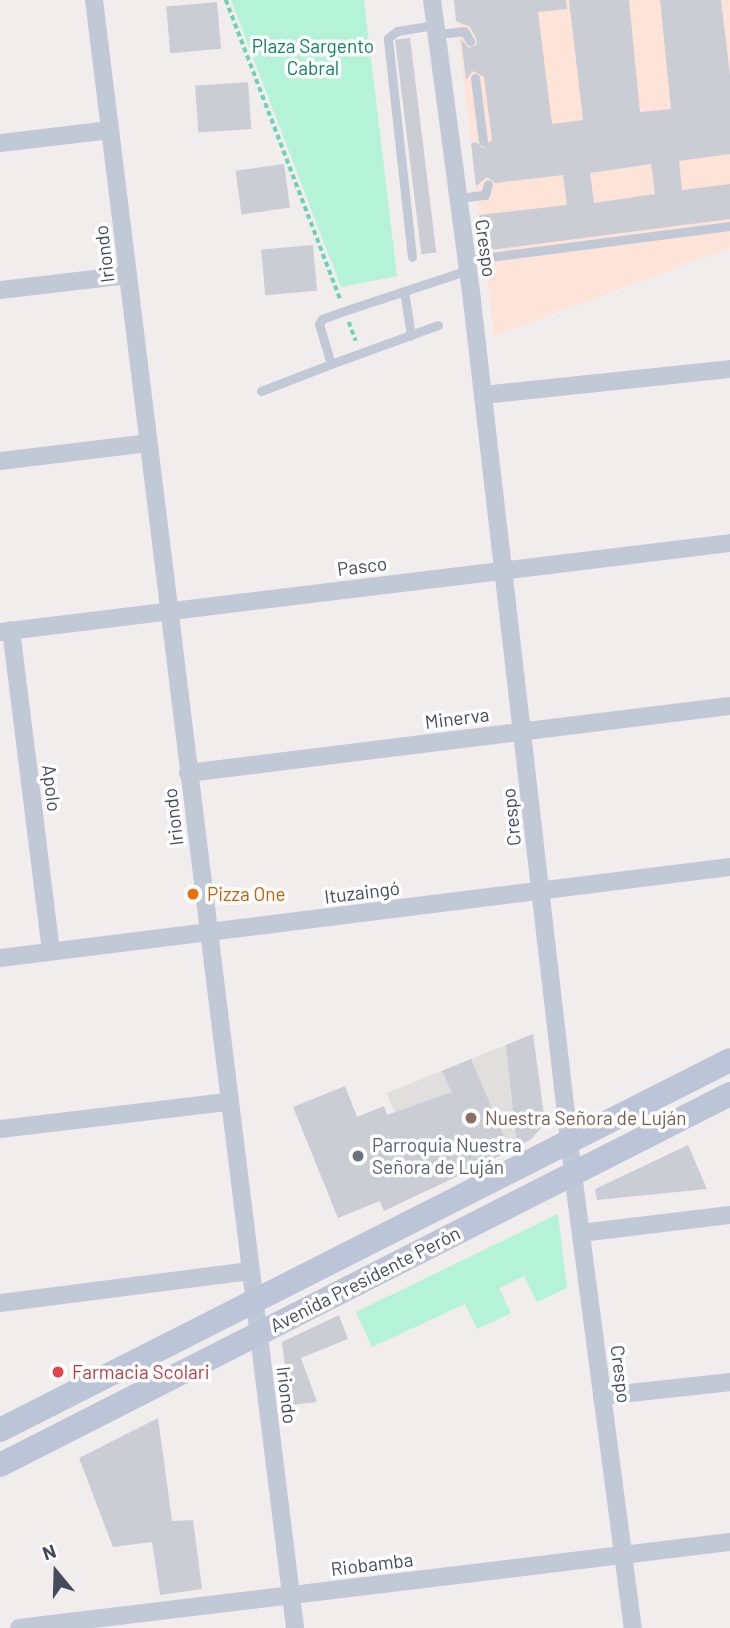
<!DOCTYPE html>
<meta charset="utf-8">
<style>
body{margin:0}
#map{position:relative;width:730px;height:1628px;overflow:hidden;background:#f0edec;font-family:Barlow,sans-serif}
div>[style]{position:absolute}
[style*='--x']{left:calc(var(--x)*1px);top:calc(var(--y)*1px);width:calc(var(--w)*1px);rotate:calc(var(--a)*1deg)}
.education>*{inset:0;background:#e1dede}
.medical>*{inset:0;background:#fde3d8}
.green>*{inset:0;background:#b5f3d9}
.building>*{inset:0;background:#cbcdd5;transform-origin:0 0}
.path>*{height:3.5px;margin-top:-1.75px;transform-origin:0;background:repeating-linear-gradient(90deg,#69d4b5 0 5px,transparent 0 8.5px)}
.lane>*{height:9px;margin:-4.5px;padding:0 4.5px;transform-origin:4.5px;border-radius:4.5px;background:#c1c8d6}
.street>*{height:18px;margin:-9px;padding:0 9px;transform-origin:9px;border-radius:9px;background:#c1c8d6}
.secondary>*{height:24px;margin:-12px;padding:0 12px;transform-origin:12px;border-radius:12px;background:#bcc4d8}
.dots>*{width:19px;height:19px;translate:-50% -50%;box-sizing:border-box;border:4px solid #fff;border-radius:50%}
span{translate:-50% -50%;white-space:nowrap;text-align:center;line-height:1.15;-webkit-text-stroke:7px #fff;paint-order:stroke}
.park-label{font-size:19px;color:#0d8460}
.street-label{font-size:19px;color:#434b5c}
.food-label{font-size:19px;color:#c56008}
.left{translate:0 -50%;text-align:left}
.education-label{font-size:19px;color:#785e54}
.worship-label{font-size:19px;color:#5b616d}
.health-label{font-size:19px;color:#be3a42}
.north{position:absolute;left:21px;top:1537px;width:70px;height:70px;-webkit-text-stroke:5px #fff;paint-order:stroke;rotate:341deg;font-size:19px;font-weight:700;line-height:28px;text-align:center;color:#434b5c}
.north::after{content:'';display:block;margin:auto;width:24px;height:32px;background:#434b5c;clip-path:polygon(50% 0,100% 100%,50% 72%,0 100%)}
</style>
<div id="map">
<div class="education">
<i style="clip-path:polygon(533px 1034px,545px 1124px,530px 1140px,427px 1191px,387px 1093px)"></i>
</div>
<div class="medical">
<i style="clip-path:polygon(454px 0,730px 0,730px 248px,494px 336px)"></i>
</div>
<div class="green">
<i style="clip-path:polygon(231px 0,364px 0,397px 276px,341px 287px)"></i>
<i style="clip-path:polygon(558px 1214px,567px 1288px,537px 1302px,524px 1276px,499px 1288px,511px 1313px,477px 1329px,465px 1304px,372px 1347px,356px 1312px)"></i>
</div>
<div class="building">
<i style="clip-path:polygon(evenodd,454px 0,566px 0,567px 9px,538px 12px,552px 124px,583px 120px,569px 0,629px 0,640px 112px,671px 109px,660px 0,721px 0,730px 75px,730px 154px,679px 161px,682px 190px,730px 184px,730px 219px,483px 251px,479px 215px,567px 205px,563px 175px,495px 183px,487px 177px,476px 186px,471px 143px,476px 142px,483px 148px,492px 140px,484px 77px,473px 71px,466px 80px,461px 39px,469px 48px,476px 45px,477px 40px,470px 27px,456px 21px,454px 0,651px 164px,655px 194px,594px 203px,590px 173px,651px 164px)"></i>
<i style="left:217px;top:2px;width:47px;height:51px;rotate:85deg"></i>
<i style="left:410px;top:38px;width:216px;height:15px;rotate:83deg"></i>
<i style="left:248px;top:82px;width:47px;height:53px;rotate:86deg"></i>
<i style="left:284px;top:164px;width:44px;height:49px;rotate:82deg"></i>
<i style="left:313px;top:245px;width:46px;height:52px;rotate:85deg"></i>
<i style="clip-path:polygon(533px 1034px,545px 1124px,530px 1140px,517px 1147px,506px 1045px)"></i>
<i style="clip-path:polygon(471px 1059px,510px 1151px,384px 1211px,380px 1201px,338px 1218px,293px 1107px,345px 1086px,357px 1117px,384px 1106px,387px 1115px,452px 1092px,442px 1071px)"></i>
<i style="clip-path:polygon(688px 1145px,707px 1189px,597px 1200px,595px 1189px)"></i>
<i style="clip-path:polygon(339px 1315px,348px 1339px,301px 1358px,317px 1402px,290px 1405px,282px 1342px)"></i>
<i style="clip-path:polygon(158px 1418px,172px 1521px,193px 1520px,202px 1589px,160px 1595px,152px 1542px,113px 1547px,79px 1458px)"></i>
</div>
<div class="path">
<i style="--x:226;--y:0;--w:320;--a:69.1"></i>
<i style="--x:349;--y:322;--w:20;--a:70"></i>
</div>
<div class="lane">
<i style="--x:437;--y:34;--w:27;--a:-6"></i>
<i style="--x:464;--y:31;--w:12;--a:59"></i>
<i style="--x:475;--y:78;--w:64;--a:82.8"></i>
<i style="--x:459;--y:198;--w:26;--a:-7"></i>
<i style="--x:485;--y:195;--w:11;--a:-75"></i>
<i style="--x:412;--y:257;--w:220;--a:-96.3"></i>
<i style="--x:388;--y:38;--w:11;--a:-38"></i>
<i style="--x:397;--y:31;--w:39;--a:-9"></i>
<i style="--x:467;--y:260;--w:265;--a:-7.4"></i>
<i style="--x:404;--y:291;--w:45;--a:81"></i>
<i style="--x:438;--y:325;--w:114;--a:160"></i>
<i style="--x:331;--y:364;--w:42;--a:-106.7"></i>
<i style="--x:319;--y:324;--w:6;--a:-59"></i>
<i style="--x:322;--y:319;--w:23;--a:-20"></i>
<i style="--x:344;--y:311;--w:131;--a:-18.3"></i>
<i style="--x:261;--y:391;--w:75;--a:-21.1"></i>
</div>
<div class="street">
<i style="--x:94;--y:0;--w:1640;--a:82.96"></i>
<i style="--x:432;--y:0;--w:304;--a:82.4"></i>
<i style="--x:472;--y:301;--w:879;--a:83.4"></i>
<i style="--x:573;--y:1174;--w:458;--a:82.5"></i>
<i style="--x:0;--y:143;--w:111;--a:-6.7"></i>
<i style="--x:0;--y:290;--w:129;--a:-6.7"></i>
<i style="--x:483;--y:395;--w:248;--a:-6"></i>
<i style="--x:0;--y:461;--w:149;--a:-6.9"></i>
<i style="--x:11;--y:630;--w:324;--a:82.9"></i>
<i style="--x:0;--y:632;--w:735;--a:-6.95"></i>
<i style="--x:188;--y:773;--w:546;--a:-7.05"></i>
<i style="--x:0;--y:958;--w:736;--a:-7.11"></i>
<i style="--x:0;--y:1129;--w:230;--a:-6.8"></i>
<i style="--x:581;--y:1233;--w:150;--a:-6.9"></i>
<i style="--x:0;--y:1303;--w:252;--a:-7.3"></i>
<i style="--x:602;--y:1396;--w:129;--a:-6.2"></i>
<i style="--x:19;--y:1628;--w:716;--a:-6.9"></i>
</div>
<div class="secondary">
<i style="--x:0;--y:1430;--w:818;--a:-26.88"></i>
<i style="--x:0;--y:1465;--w:819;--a:-26.94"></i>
</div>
<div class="dots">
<i style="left:193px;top:894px;background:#e8710a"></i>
<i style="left:471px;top:1118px;background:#8d6e63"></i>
<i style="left:358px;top:1156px;background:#6b7280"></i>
<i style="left:58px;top:1372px;background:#e0444e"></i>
</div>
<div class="park-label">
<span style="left:313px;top:57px">Plaza Sargento<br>Cabral</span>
</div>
<div class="street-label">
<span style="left:486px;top:248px;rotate:82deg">Crespo</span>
<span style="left:104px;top:254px;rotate:-97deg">Iriondo</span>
<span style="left:362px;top:566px;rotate:-7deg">Pasco</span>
<span style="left:457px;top:718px;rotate:-7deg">Minerva</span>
<span style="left:52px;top:788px;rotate:83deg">Apolo</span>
<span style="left:173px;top:817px;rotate:-97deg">Iriondo</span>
<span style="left:511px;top:817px;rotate:-96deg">Crespo</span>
<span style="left:362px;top:892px;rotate:-7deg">Ituzaingó</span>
<span style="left:365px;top:1279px;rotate:-27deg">Avenida Presidente Perón</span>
<span style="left:621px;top:1374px;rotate:83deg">Crespo</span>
<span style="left:287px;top:1395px;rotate:83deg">Iriondo</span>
<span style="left:372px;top:1564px;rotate:-7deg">Riobamba</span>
</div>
<div class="food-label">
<span class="left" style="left:207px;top:894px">Pizza One</span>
</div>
<div class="education-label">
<span class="left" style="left:485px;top:1118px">Nuestra Señora de Luján</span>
</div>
<div class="worship-label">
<span class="left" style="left:372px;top:1156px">Parroquia Nuestra<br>Señora de Luján</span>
</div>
<div class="health-label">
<span class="left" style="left:72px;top:1372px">Farmacia Scolari</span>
</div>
<div class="north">N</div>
</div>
